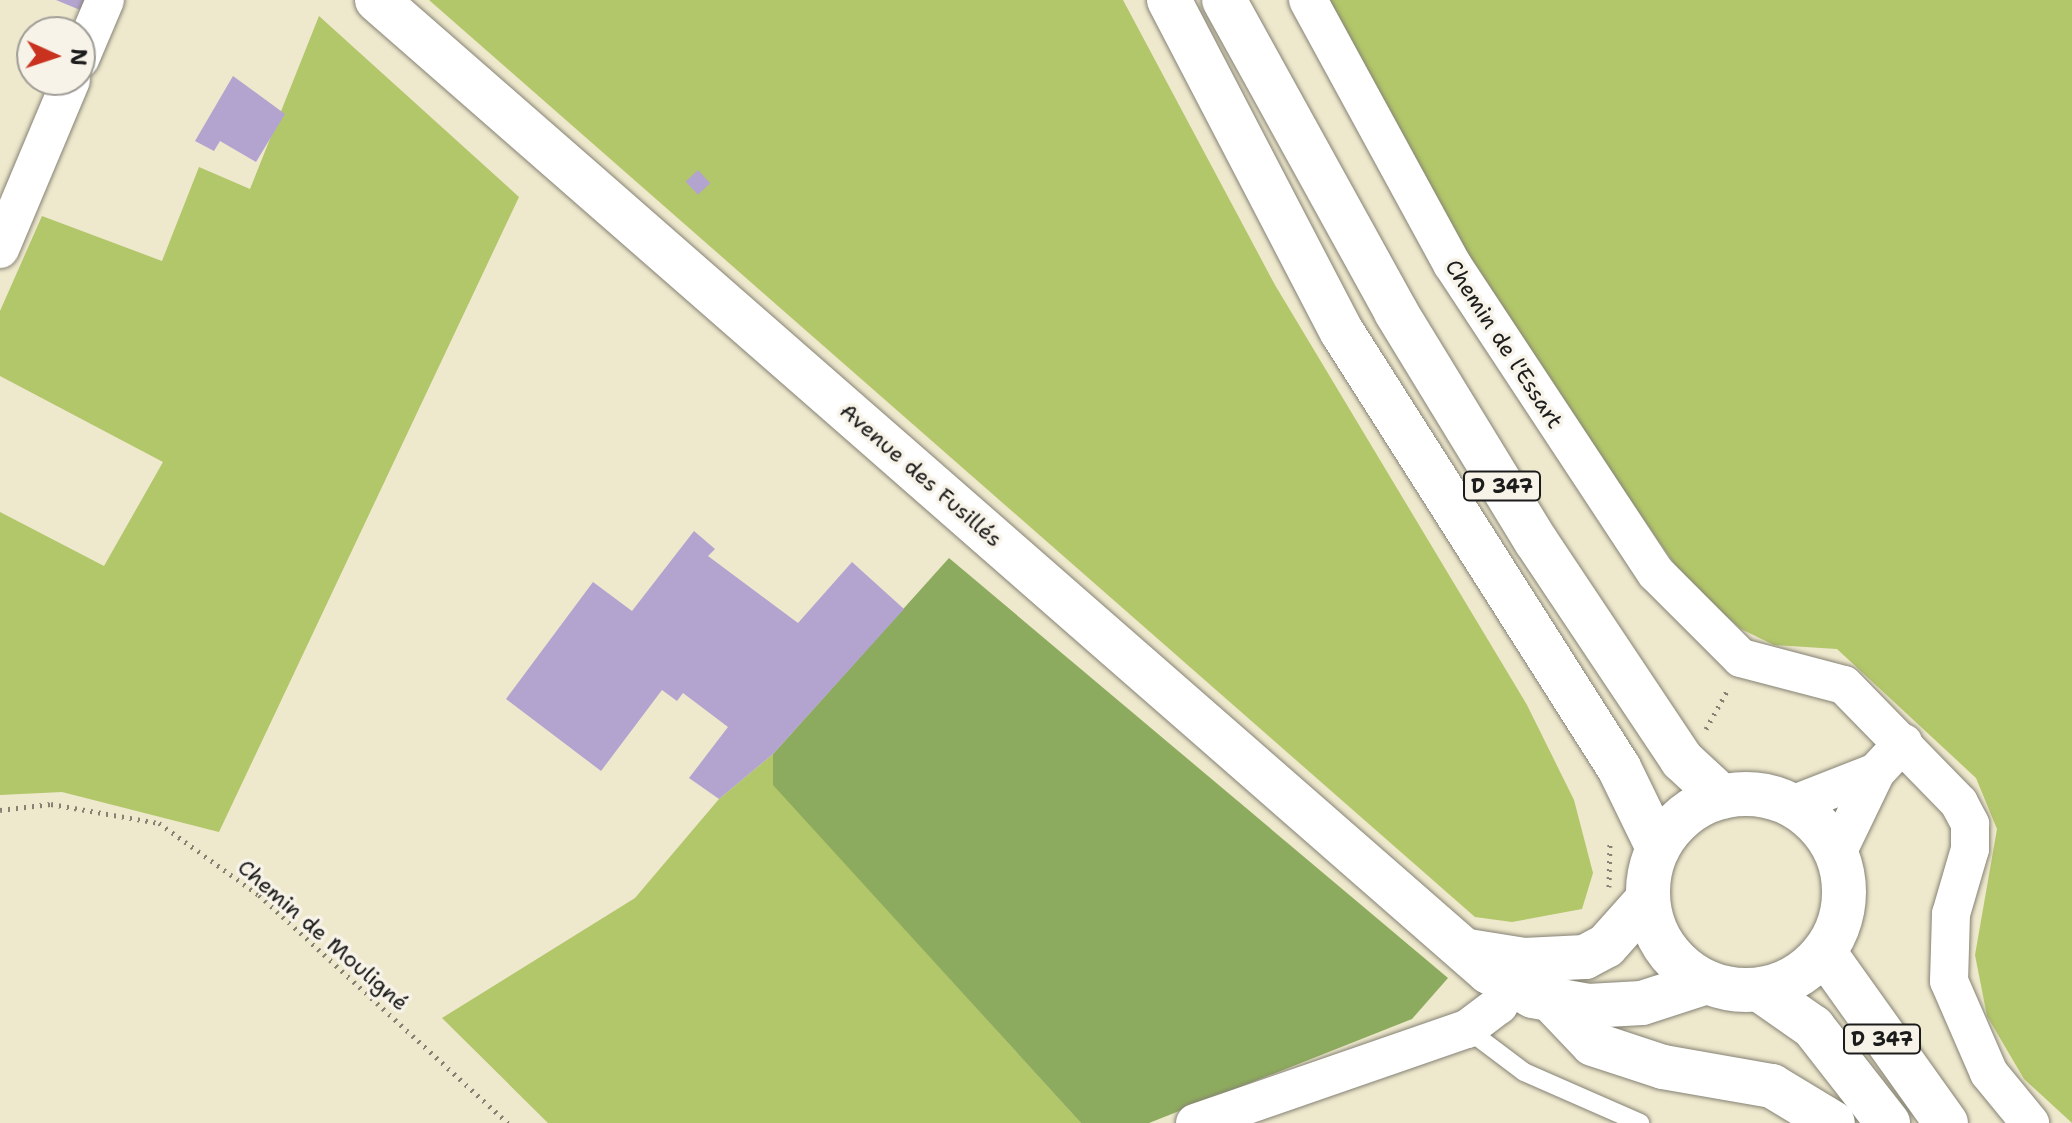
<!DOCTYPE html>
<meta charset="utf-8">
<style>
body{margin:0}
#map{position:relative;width:2072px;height:1123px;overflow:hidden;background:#eee8cd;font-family:"Shantell Sans",sans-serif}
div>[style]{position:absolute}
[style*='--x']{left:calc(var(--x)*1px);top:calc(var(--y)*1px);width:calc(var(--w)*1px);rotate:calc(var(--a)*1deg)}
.green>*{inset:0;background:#b2c66a}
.forest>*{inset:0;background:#8dab5e}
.building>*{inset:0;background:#b3a4cf;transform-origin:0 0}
.path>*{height:5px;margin-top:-2.5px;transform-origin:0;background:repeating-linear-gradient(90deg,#858274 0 2px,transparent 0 8px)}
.roads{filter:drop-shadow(0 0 2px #858274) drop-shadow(0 0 2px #858274)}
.lane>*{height:18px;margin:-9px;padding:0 9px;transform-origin:9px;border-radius:9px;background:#fff}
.street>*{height:38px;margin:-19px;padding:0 19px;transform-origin:19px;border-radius:19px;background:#fff}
.secondary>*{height:44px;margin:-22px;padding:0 22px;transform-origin:22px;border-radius:22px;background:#fff}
.primary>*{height:44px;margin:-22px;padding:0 22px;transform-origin:22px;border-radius:22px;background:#fff}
.primary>.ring{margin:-22px;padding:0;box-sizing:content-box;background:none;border:44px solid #fff;border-radius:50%}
.highway>*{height:44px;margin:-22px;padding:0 22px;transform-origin:22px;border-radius:22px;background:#fff}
span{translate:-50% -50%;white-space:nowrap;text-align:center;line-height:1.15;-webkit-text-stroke:7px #f7f3e8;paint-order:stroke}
.shield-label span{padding:2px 6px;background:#f7f3e8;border:2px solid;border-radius:6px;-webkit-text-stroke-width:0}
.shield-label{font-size:20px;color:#1c1c1c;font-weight:700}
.street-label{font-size:22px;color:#1c1c1c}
.north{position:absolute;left:16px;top:16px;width:80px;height:80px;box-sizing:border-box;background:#f7f3e8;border:2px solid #9f9d96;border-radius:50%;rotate:93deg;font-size:22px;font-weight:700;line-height:32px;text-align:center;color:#1c1c1c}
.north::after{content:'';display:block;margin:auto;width:28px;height:36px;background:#c8321e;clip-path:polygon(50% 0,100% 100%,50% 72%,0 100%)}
</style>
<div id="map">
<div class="green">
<i style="clip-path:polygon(429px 0,1123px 0,1275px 285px,1527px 705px,1574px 800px,1593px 873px,1582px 909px,1512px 922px,1475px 917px)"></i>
<i style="clip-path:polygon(1326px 0,2072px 0,2072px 1123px,2024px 1079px,1987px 1016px,1975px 955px,1997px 829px,1976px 778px,1837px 649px,1774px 645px,1741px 629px,1687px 582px,1511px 328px,1382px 112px)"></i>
<i style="clip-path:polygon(319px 16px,519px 197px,219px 832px,62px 792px,0 795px,0 512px,104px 566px,163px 462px,0 376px,0 311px,42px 216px,162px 261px,199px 167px,250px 189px)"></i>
<i style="clip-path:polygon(773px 754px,774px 785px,1081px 1123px,548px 1123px,442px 1018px,635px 898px,719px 799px)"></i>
</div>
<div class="forest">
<i style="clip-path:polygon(949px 558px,1448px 978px,1412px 1019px,1149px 1123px,1081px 1123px,773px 785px,773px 754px)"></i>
</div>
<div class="building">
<i style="clip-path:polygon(56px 0,90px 0,85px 12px)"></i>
<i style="clip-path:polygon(233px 76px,285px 114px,256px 162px,220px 141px,214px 151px,195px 141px)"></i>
<i style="left:698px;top:170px;width:18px;height:17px;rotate:47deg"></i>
<i style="clip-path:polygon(694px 531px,715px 549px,708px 556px,798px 623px,852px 562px,904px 609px,773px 754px,719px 799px,689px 778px,728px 727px,683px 693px,677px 701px,662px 690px,601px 771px,506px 699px,593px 582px,632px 611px)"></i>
</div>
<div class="path">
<i style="--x:1706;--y:729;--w:46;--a:-61.2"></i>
<i style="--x:0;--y:810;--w:51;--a:-6.7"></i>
<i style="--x:51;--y:804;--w:110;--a:10"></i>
<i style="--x:159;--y:823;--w:123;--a:35.8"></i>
<i style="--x:259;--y:895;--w:338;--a:42.5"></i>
<i style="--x:1609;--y:887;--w:46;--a:-88.8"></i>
</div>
<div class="roads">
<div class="lane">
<i style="--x:1467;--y:1029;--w:71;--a:37"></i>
<i style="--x:1524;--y:1072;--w:127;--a:23.7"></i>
</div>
<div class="street">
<i style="--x:1308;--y:0;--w:301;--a:61.4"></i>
<i style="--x:1452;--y:264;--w:370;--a:56.6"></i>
<i style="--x:1656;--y:573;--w:120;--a:45"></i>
<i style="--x:1741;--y:658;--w:106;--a:14.7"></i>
<i style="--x:1844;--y:685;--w:165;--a:45.7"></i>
<i style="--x:1959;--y:803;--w:24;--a:62"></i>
<i style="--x:1970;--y:824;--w:25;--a:90"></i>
<i style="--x:1970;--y:849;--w:68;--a:106.3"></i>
<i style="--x:1951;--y:914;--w:67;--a:91.7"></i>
<i style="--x:1949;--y:981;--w:100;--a:66.5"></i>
<i style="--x:1989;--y:1073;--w:65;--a:50.6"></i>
<i style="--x:80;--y:59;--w:64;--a:-67"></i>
<i style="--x:0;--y:249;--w:183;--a:-67.2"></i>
<i style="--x:1792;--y:805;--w:90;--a:-21.4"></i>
<i style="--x:1837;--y:853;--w:90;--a:-64.3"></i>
<i style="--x:1876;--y:772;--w:40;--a:-47"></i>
<i style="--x:1195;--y:1123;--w:288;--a:-19.1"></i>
<i style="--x:1467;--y:1029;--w:40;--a:-37"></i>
<i style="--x:1499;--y:1005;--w:51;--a:-60.9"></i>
</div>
<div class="secondary">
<i style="--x:377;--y:0;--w:1477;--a:41.16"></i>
<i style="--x:1489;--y:972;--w:50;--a:28.6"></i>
<i style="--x:1533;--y:996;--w:56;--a:10.3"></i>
<i style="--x:1588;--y:1006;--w:54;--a:-3.2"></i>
<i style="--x:1642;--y:1003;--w:68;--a:-17.9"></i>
<i style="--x:1468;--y:951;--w:57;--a:9.1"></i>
<i style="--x:1524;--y:960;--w:61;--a:-2.8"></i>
<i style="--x:1585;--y:957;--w:24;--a:-28"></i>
<i style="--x:1606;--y:946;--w:63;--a:-48.2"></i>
</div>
<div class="primary">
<i class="ring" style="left:1648px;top:794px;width:152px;height:152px"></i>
</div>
<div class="highway">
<i style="--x:1169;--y:0;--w:374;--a:62.5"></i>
<i style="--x:1342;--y:332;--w:517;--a:57.57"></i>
<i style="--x:1619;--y:768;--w:89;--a:64"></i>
<i style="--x:1224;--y:0;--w:356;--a:61.1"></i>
<i style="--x:1396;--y:312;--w:268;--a:58.6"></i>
<i style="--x:1536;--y:541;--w:263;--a:56.3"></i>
<i style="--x:1682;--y:760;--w:54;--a:42.8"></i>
<i style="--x:1824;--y:952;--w:210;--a:54.5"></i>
<i style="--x:1760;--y:990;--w:65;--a:34.9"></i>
<i style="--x:1813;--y:1027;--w:122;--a:52"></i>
<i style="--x:1553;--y:1002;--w:58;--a:46.4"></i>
<i style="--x:1593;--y:1044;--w:74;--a:18.2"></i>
<i style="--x:1663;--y:1067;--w:111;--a:9.9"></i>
<i style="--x:1772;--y:1086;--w:71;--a:31.2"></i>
</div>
</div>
<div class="shield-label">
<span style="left:1502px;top:486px">D 347</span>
<span style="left:1882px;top:1039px">D 347</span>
</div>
<div class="street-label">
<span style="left:1504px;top:344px;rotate:57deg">Chemin de l'Essart</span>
<span style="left:921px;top:475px;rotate:41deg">Avenue des Fusillés</span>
<span style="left:323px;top:935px;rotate:41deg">Chemin de Mouligné</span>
</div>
<div class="north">N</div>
</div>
